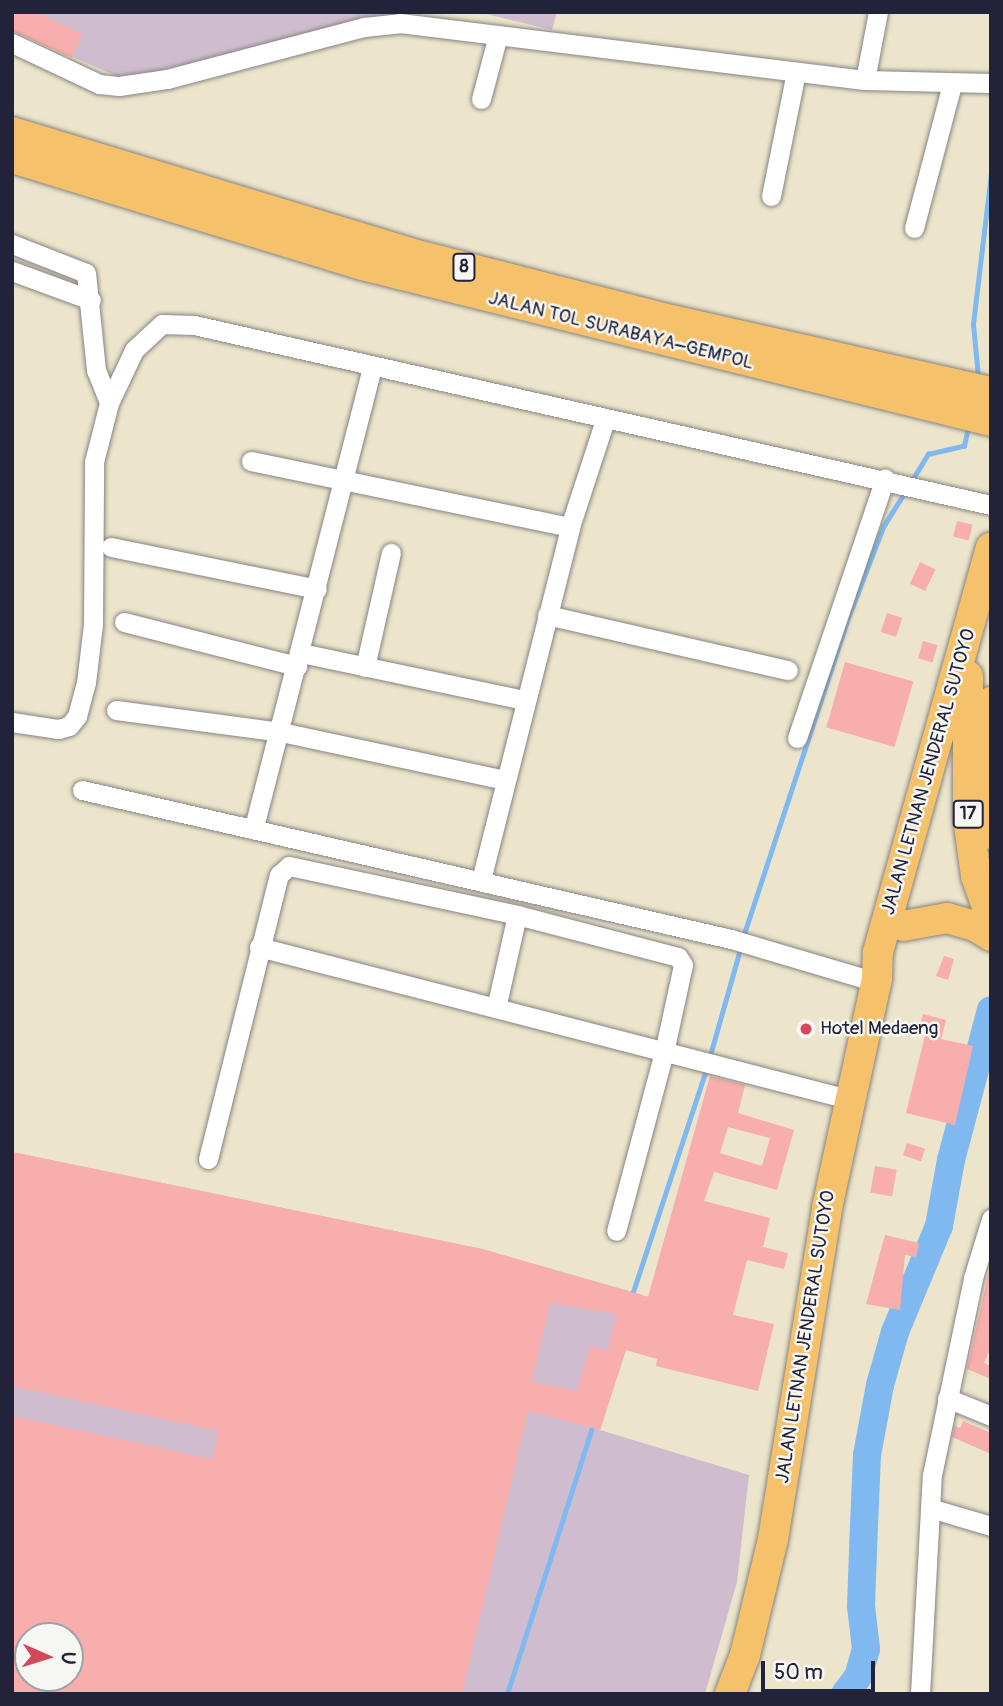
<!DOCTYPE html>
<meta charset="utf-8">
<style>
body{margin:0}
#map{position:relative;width:1003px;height:1706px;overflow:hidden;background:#ece5cb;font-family:Pangolin,sans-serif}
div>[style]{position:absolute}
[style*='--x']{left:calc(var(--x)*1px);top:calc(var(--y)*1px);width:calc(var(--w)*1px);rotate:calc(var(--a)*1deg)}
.industrial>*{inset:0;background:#cfbdcf}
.stream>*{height:4.5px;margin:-2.25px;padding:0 2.25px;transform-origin:2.25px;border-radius:2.25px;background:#7fb9f0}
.river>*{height:28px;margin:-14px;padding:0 14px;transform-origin:14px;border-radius:14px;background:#7fb9f0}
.building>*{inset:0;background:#f7aeac;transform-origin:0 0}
.roads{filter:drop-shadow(0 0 2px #878483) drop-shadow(0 0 2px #878483)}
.minor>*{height:19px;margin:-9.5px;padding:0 9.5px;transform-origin:9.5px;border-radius:9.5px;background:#fff}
.highway>*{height:30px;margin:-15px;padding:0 15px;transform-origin:15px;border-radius:15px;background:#f5c16b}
.dots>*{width:19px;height:19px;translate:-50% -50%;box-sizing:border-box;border:4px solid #f6f6f2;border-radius:50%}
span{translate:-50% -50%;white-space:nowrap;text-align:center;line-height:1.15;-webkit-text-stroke:5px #f6f6f2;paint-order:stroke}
.shield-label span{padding:2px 5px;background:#f6f6f2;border:2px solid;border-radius:5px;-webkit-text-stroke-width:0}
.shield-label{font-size:18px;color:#22223b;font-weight:700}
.street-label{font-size:19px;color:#22223b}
.poi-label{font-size:19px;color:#22223b}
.left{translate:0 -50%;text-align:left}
.frame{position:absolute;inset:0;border:14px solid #22223b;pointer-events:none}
.north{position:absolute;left:14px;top:1622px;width:70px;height:70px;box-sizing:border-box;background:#f6f6f2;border:2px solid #a1a1a9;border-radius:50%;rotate:93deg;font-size:19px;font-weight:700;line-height:28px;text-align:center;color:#22223b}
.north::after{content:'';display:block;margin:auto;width:24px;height:32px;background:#d1495b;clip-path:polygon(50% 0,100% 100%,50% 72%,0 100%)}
.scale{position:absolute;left:761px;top:1661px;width:114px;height:32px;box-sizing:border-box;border:4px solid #22223b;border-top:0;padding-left:9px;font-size:21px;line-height:24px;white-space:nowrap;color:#22223b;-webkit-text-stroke:5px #f6f6f2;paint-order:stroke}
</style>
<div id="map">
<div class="industrial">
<i style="clip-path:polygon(12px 12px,408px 12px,123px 79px,12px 30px)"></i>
<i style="clip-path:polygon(478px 12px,557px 12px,552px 30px)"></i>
<i style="clip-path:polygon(evenodd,12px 1152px,482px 1249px,643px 1295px,600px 1430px,749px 1475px,737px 1582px,705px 1694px,12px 1694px,12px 1152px,28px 1636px,70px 1636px,70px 1678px,28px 1678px,28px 1636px)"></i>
</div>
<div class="stream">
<i style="--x:978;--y:377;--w:53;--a:-95.4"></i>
<i style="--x:973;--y:324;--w:151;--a:-83.2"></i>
<i style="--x:911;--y:482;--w:33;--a:-59"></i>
<i style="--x:928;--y:454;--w:37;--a:-13"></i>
<i style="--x:964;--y:446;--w:19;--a:-78"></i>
<i style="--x:743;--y:937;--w:330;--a:-71.8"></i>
<i style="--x:846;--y:623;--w:103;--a:-68.9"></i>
<i style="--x:883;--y:527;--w:40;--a:-58"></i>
<i style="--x:709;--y:1059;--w:117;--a:-74.2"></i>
<i style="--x:631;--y:1298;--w:243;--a:-71.8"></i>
<i style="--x:507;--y:1694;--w:283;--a:-72.3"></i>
</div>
<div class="river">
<i style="--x:845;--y:1694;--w:21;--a:-53"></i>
<i style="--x:858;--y:1677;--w:29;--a:-74"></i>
<i style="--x:866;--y:1649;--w:43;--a:-96.6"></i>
<i style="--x:861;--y:1606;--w:80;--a:-87.9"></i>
<i style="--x:864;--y:1526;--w:71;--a:-87.6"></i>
<i style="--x:867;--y:1455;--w:71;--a:-79.5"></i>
<i style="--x:880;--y:1385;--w:55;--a:-74.2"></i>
<i style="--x:895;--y:1332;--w:115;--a:-67.5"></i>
<i style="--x:939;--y:1226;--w:67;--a:-79.7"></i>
<i style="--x:951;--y:1160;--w:155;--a:-75.1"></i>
</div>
<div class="building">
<i style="clip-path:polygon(12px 12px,34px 12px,82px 34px,72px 58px,12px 31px)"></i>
<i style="left:957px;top:521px;width:16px;height:16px;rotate:14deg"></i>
<i style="left:920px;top:562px;width:17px;height:24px;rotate:25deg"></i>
<i style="left:887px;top:613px;width:16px;height:20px;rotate:18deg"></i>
<i style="left:923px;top:641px;width:15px;height:18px;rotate:16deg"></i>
<i style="left:845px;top:662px;width:71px;height:68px;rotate:16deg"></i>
<i style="clip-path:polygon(944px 956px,954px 959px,948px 980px,936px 976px)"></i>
<i style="clip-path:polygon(923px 1014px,946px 1020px,941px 1039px,973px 1046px,955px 1125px,906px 1113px,927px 1027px,920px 1025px)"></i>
<i style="clip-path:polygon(evenodd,710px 1076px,745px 1085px,738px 1113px,794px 1130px,777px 1190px,714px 1172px,704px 1201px,770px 1218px,763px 1247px,788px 1253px,784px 1269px,747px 1260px,733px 1315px,774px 1324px,758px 1391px,656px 1366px,657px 1359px,626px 1350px,600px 1430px,528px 1411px,462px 1694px,12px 1694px,12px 1416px,212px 1459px,218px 1431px,12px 1386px,12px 1152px,482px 1249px,648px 1297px,710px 1076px,728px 1127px,770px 1138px,762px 1166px,720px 1153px,728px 1127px,710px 1076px,550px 1303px,617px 1314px,607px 1351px,590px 1346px,577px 1391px,532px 1382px,550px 1303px,710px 1076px,28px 1636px,70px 1636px,70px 1678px,28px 1678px,28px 1636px)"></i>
<i style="left:907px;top:1143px;width:19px;height:13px;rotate:18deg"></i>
<i style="left:875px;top:1166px;width:22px;height:27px;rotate:10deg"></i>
<i style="clip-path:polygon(885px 1235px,919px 1243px,916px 1257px,905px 1255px,900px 1310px,866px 1304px)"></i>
<i style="clip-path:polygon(991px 1262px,991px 1347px,984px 1363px,991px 1366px,991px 1379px,967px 1369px)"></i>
<i style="clip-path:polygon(963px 1421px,991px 1433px,991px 1454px,952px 1437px,955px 1426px,960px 1428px)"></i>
</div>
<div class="roads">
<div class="minor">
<i style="--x:12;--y:43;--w:96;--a:25.2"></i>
<i style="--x:99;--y:84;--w:20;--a:6"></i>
<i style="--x:119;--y:86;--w:49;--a:-8.3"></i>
<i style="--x:167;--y:79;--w:204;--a:-14.8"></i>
<i style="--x:364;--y:27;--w:36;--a:-6"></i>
<i style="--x:400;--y:23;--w:468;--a:7"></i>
<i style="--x:865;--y:80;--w:126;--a:1.4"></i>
<i style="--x:865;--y:80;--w:69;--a:-79.2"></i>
<i style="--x:481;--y:99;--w:66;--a:-75.1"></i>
<i style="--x:771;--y:196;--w:126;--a:-78.6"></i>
<i style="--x:914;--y:228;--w:149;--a:-75.2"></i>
<i style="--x:12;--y:244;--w:79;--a:21.4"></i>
<i style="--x:86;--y:273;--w:98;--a:84.1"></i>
<i style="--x:96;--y:370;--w:35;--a:68"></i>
<i style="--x:12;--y:271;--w:84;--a:20.2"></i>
<i style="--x:251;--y:461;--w:326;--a:11.7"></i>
<i style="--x:111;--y:547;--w:210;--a:11.5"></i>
<i style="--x:547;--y:615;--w:247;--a:12.9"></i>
<i style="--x:124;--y:622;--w:179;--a:14.3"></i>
<i style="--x:301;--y:653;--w:228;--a:11.9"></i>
<i style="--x:365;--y:667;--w:117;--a:-77.2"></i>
<i style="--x:116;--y:710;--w:166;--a:7.6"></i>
<i style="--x:281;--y:732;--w:228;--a:12.1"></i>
<i style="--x:12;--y:722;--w:47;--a:8.7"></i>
<i style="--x:58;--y:729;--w:11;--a:-15"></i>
<i style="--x:69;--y:726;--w:13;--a:-51"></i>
<i style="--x:77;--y:716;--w:34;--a:-75"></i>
<i style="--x:86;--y:683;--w:59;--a:-83.2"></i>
<i style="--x:93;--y:624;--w:162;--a:-89.6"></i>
<i style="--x:94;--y:462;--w:61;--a:-75.7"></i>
<i style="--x:109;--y:403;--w:59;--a:-64.7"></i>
<i style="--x:134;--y:350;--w:38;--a:-43"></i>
<i style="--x:162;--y:324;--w:32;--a:2"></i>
<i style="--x:194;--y:325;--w:817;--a:12.73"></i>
<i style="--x:797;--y:738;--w:274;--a:-71.3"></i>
<i style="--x:82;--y:790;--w:666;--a:12.93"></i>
<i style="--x:731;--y:939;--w:151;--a:16.5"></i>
<i style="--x:254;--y:827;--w:476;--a:-75.6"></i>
<i style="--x:481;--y:880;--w:364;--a:-75.8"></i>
<i style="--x:570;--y:527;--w:113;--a:-71.9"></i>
<i style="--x:259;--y:947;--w:608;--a:14.47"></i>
<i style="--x:496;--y:1008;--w:95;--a:-77.3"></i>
<i style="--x:208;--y:1159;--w:293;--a:-76"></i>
<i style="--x:279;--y:875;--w:13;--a:-42"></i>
<i style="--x:289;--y:866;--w:233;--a:12.1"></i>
<i style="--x:517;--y:915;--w:166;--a:14.6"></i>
<i style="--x:678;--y:957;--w:9;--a:58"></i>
<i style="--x:683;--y:965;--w:89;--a:102.3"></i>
<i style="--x:664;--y:1052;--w:185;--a:105"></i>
<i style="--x:947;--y:1398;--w:48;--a:22.2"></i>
<i style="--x:930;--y:1508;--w:64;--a:16.4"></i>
<i style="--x:920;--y:1694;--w:219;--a:-86.9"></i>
<i style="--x:932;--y:1475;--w:201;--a:-78.2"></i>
<i style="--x:973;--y:1278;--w:62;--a:-73"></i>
</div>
<div class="highway">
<i style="--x:12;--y:132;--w:427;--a:16.9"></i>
<i style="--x:421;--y:256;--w:258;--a:14.4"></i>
<i style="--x:671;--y:320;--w:328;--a:12.7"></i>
<i style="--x:12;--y:158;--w:366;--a:17"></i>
<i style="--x:362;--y:265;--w:648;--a:13.93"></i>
<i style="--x:968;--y:676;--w:142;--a:90"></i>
<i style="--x:968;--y:818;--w:59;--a:82.1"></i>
<i style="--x:976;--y:876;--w:45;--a:70.3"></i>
<i style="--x:991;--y:702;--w:132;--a:90"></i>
<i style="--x:903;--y:926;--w:45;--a:-10.3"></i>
<i style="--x:947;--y:918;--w:29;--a:16"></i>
<i style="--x:975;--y:926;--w:19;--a:32"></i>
<i style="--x:730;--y:1694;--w:42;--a:-69"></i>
<i style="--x:745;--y:1655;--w:119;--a:-76.4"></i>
<i style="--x:773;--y:1539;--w:335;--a:-80.7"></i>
<i style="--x:827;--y:1208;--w:235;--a:-77.7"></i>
<i style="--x:877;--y:978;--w:26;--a:-88"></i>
<i style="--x:878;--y:952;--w:420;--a:-74.4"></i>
</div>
</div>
<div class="dots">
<i style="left:806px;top:1029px;background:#d1495b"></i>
</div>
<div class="shield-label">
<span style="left:464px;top:267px">8</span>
<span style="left:968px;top:814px">17</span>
</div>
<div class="street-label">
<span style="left:621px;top:331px;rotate:14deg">JALAN TOL SURABAYA–GEMPOL</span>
<span style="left:929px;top:772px;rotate:-74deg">JALAN LETNAN JENDERAL SUTOYO</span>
<span style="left:806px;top:1337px;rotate:-81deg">JALAN LETNAN JENDERAL SUTOYO</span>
</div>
<div class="poi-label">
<span class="left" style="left:820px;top:1029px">Hotel Medaeng</span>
</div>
<div class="frame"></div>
<div class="north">U</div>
<div class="scale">50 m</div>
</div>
